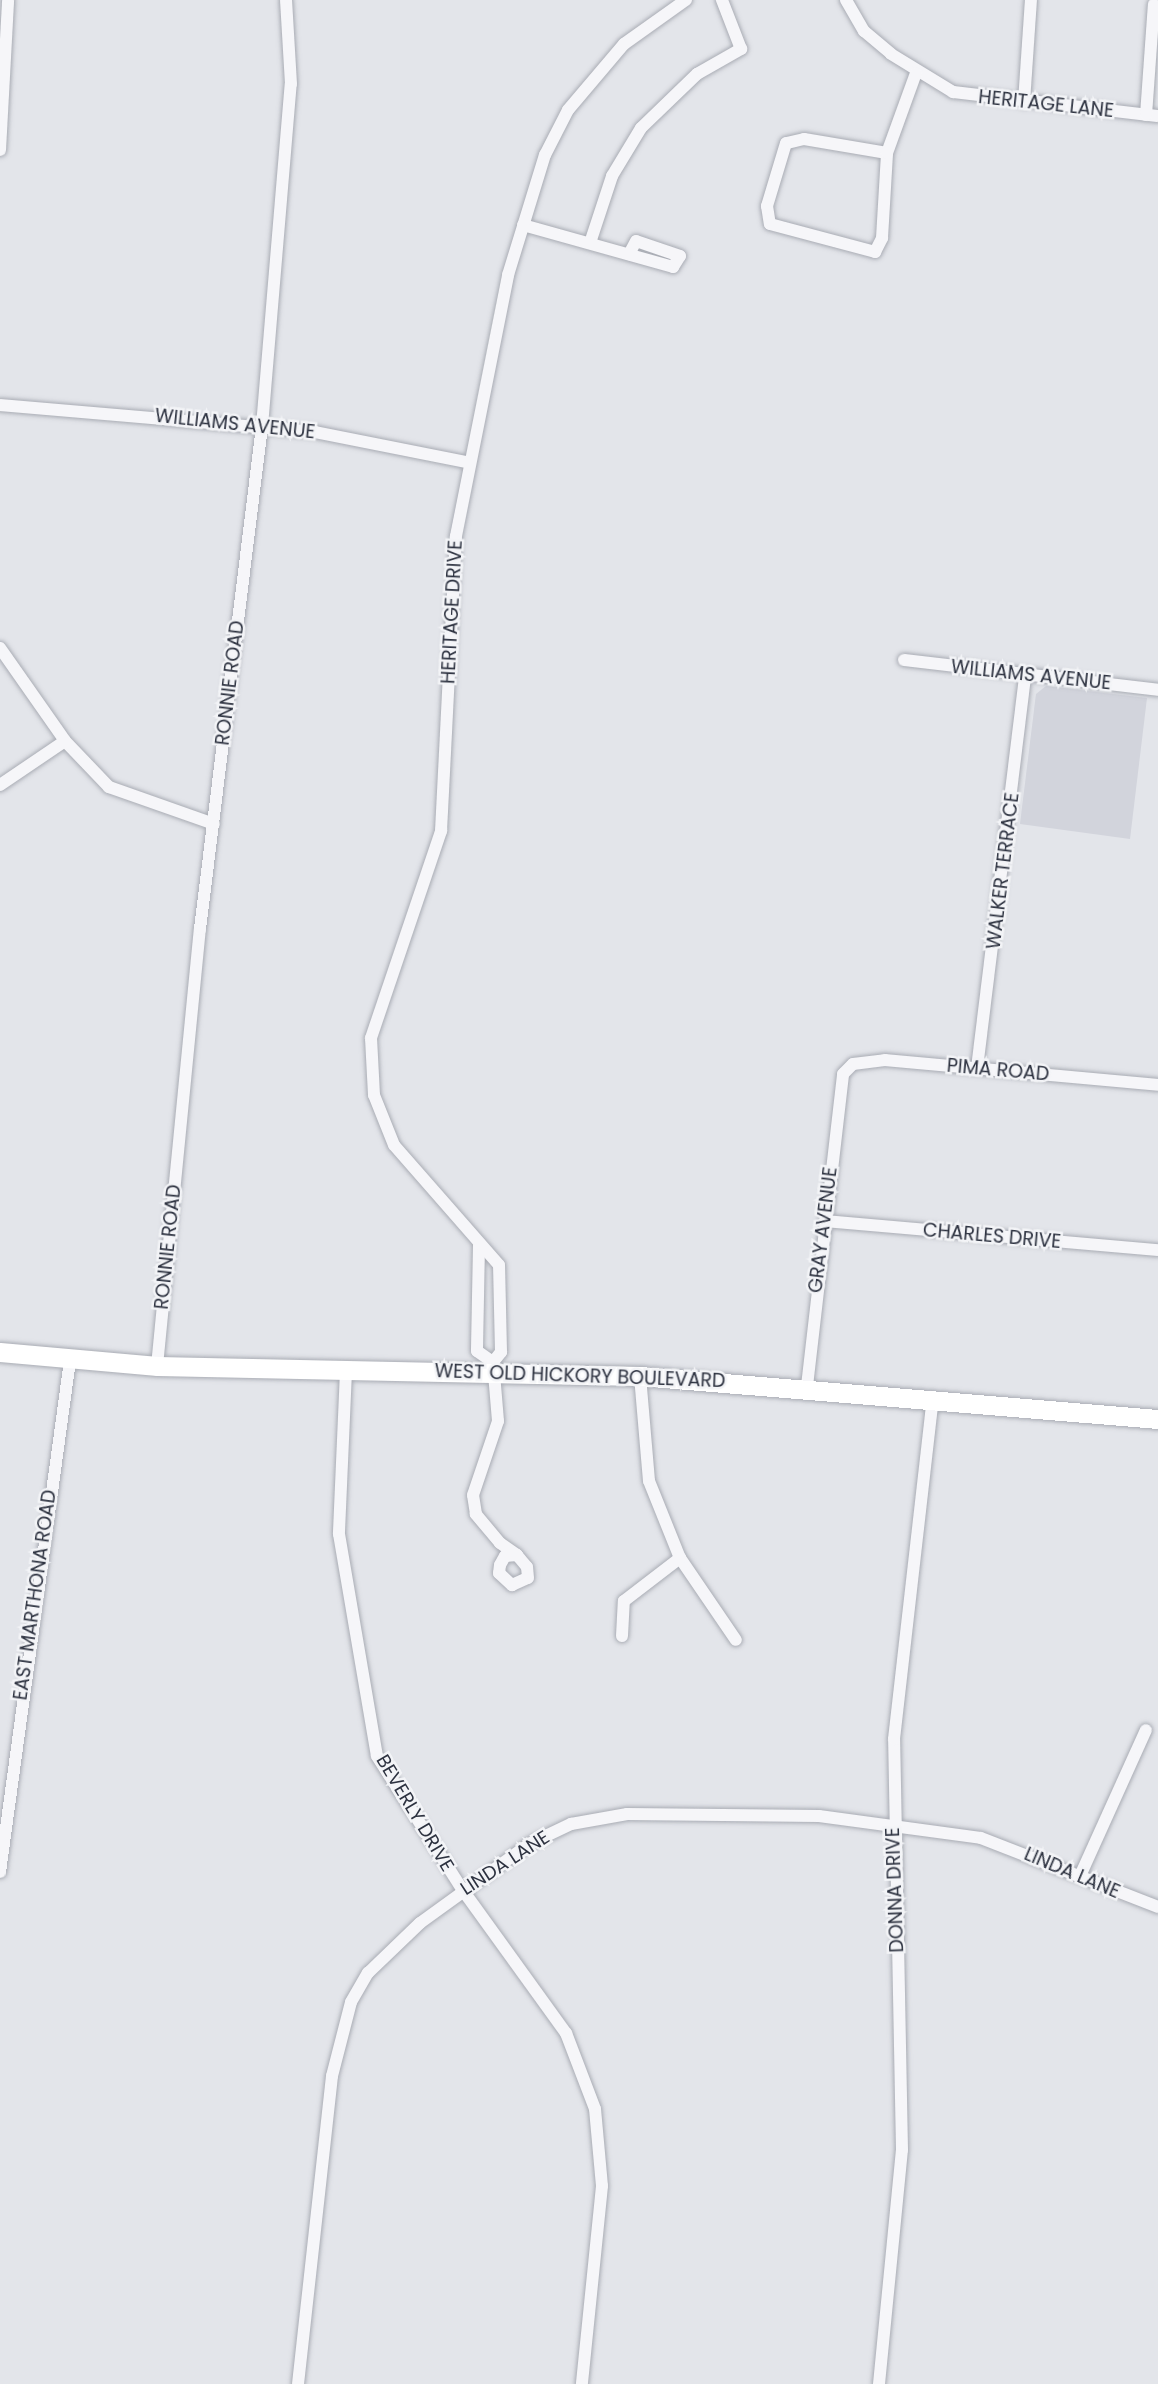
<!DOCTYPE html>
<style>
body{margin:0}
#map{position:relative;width:1158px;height:2384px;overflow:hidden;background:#e3e5ea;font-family:Poppins,sans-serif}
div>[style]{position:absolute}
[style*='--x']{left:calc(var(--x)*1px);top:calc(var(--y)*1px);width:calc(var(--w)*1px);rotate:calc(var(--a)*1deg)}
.built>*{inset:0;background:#d2d4dc}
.roads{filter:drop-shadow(0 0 2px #a9acb4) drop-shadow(0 0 2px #a9acb4)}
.street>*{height:12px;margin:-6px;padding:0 6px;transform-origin:6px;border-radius:6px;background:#f6f6f9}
.primary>*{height:19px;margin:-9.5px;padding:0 9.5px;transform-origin:9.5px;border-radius:9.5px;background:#fff}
span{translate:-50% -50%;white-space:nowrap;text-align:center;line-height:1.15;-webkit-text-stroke:5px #f3f4f7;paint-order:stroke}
.street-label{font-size:19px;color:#2d3240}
</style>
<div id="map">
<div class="built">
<i style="clip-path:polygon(1046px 686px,1147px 698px,1130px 839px,1020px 824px,1036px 694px)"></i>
</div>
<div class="roads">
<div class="street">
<i style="--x:846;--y:0;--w:36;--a:60"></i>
<i style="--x:864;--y:31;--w:35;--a:40"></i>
<i style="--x:891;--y:54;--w:73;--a:31.5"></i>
<i style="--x:953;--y:92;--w:206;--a:6.7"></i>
<i style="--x:1024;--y:102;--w:102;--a:-86.1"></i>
<i style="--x:1146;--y:115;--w:111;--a:-85.9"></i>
<i style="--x:0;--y:150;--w:150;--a:-86.9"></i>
<i style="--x:887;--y:153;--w:84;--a:-170.4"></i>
<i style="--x:804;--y:139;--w:18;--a:167"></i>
<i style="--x:786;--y:143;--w:66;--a:106.8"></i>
<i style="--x:767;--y:206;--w:18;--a:81"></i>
<i style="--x:770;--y:224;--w:109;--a:14.9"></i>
<i style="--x:875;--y:252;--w:16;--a:-63"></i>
<i style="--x:882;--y:238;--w:85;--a:-86.6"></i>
<i style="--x:887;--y:153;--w:85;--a:-70.1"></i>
<i style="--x:523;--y:225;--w:156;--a:15.6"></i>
<i style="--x:673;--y:267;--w:13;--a:-58"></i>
<i style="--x:680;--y:256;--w:46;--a:-161.2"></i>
<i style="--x:636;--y:241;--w:15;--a:118"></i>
<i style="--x:590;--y:243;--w:71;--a:-71.8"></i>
<i style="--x:612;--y:176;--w:56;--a:-58.9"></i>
<i style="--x:641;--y:128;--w:78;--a:-44"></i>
<i style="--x:697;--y:74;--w:51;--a:-29.6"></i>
<i style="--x:741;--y:49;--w:53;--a:-111.2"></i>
<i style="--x:0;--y:405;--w:316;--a:4.9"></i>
<i style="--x:315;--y:432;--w:155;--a:11.2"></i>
<i style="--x:0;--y:648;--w:113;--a:55"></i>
<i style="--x:65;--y:741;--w:64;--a:46.3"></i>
<i style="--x:109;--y:787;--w:111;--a:19.4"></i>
<i style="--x:904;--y:660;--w:256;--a:6.7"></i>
<i style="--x:0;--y:785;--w:78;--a:-34.1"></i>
<i style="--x:977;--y:1068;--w:396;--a:-83"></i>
<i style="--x:825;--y:1221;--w:334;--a:5"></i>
<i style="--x:479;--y:1245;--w:106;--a:91.1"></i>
<i style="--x:477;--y:1351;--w:19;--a:35"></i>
<i style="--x:157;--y:1366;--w:439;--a:-84.4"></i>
<i style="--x:200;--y:929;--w:507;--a:-82.97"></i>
<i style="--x:262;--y:426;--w:343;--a:-85.2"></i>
<i style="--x:291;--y:84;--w:84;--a:-93.4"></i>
<i style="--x:346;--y:1371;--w:163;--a:92.5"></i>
<i style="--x:339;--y:1534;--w:225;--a:80.3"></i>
<i style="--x:377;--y:1756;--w:158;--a:57.4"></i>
<i style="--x:462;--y:1889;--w:178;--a:54.2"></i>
<i style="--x:566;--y:2033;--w:81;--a:69.1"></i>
<i style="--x:595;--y:2109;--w:77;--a:84.8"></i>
<i style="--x:602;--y:2186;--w:199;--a:95.8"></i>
<i style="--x:640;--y:1376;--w:105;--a:85.1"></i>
<i style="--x:649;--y:1481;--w:83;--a:68.1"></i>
<i style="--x:680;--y:1558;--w:99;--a:55.7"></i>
<i style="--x:807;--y:1386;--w:314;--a:-83.4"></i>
<i style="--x:843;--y:1074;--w:14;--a:-45"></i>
<i style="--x:853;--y:1064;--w:32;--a:-7"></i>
<i style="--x:885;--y:1060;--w:274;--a:5.2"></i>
<i style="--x:517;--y:1555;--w:12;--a:175"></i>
<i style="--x:505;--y:1556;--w:10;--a:119"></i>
<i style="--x:500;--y:1565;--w:8;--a:97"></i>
<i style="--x:499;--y:1573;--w:18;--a:43"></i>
<i style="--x:512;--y:1585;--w:17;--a:-24"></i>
<i style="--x:528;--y:1578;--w:11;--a:-95"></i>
<i style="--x:527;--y:1567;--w:16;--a:-130"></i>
<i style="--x:517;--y:1555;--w:21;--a:-145"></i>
<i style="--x:500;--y:1543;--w:38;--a:-130"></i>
<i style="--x:476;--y:1514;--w:19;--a:-99"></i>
<i style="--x:473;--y:1495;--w:78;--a:-71.3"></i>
<i style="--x:498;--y:1421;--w:59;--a:-94.8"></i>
<i style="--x:493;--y:1362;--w:13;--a:-51"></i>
<i style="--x:501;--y:1352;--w:87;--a:-91.3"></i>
<i style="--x:499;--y:1265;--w:159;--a:-131.2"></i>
<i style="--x:394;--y:1145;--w:54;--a:-111.8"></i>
<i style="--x:374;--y:1095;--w:57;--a:-93"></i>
<i style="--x:371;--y:1038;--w:219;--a:-71.3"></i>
<i style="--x:441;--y:831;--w:295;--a:-87.1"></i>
<i style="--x:456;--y:536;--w:266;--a:-78.7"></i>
<i style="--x:508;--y:275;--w:126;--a:-72.9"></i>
<i style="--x:545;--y:155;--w:51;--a:-62.9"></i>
<i style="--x:568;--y:110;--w:87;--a:-49.7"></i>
<i style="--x:624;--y:44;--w:76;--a:-35.4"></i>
<i style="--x:622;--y:1636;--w:35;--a:-87"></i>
<i style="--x:624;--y:1601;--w:71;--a:-37.5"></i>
<i style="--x:0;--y:1872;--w:517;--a:-82.21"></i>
<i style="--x:1080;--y:1876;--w:160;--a:-65.7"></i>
<i style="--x:298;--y:2384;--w:310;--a:-83.7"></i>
<i style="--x:332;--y:2076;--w:76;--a:-75.6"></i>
<i style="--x:351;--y:2002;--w:34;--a:-60"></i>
<i style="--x:368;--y:1973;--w:72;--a:-43.9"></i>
<i style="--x:420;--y:1923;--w:135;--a:-35.9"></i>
<i style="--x:529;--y:1844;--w:47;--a:-25.5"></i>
<i style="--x:571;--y:1824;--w:57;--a:-10.1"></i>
<i style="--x:627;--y:1814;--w:192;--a:0.6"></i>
<i style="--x:819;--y:1816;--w:163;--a:7.7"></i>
<i style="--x:981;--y:1838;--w:190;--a:21.3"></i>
<i style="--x:879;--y:2384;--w:235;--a:-84.4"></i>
<i style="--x:902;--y:2150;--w:411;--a:-91.1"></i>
<i style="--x:894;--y:1739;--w:344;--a:-83.5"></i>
</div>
<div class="primary">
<i style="--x:0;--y:1352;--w:158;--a:5.1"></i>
<i style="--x:157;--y:1366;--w:483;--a:1.2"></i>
<i style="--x:640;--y:1376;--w:520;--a:4.75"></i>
</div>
</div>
<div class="street-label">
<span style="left:1046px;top:104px;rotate:6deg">HERITAGE LANE</span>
<span style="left:235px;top:424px;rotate:6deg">WILLIAMS AVENUE</span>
<span style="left:452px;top:612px;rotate:-87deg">HERITAGE DRIVE</span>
<span style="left:1031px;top:675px;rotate:6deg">WILLIAMS AVENUE</span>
<span style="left:230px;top:683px;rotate:-83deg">RONNIE ROAD</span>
<span style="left:1003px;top:871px;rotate:-83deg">WALKER TERRACE</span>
<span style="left:998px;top:1070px;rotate:5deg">PIMA ROAD</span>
<span style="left:823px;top:1230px;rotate:-83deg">GRAY AVENUE</span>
<span style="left:992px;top:1236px;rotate:5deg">CHARLES DRIVE</span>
<span style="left:168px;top:1247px;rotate:-84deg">RONNIE ROAD</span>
<span style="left:580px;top:1376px;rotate:2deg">WEST OLD HICKORY BOULEVARD</span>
<span style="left:35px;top:1595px;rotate:-82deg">EAST MARTHONA ROAD</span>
<span style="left:415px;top:1813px;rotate:59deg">BEVERLY DRIVE</span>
<span style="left:505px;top:1863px;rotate:-33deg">LINDA LANE</span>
<span style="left:1072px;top:1873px;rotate:23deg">LINDA LANE</span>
<span style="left:895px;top:1890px;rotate:-92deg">DONNA DRIVE</span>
</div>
</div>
